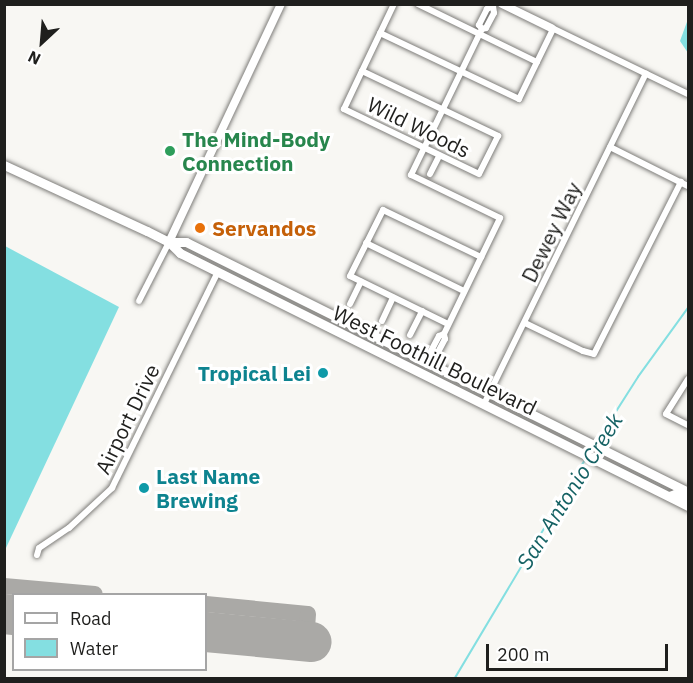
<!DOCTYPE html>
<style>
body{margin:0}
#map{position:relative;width:693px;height:683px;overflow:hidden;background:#f8f7f3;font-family:"IBM Plex Sans",sans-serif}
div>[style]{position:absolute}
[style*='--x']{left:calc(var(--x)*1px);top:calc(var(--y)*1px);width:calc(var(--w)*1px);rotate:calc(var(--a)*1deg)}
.water>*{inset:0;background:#84dfe1}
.stream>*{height:1.5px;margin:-0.75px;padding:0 0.75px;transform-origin:0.75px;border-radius:0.75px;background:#84dfe1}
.taxiway>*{height:16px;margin:-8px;padding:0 8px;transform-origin:8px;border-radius:8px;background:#aaa9a6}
.runway>*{height:40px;margin:-20px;padding:0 20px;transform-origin:20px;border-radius:20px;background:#aaa9a6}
.roads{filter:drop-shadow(0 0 2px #7e7d7a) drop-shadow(0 0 2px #7e7d7a)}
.street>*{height:6px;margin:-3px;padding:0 3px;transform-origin:3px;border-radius:3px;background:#fff}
.secondary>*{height:8px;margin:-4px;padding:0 4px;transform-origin:4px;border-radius:4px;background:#fff}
.primary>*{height:9px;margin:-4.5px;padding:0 4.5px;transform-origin:4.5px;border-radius:4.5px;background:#fff}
.dots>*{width:16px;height:16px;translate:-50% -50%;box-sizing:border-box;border:3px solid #fff;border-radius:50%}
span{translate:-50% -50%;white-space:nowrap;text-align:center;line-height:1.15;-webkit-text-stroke:6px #fff;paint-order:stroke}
.street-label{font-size:21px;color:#1f1f1d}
.leisure-label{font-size:21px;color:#27864d;font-weight:700}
.left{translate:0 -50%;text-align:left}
.food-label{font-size:21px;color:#c56008;font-weight:700}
.culture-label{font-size:21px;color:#0d838f;font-weight:700}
.right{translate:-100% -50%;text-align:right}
.water-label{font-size:22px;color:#156264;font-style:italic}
.frame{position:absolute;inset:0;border:6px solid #1f1f1d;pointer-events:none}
.legend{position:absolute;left:12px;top:593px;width:195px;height:78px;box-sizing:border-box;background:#fff;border:2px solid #a5a5a5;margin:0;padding:8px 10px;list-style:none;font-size:18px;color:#1f1f1d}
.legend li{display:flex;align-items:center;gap:12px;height:30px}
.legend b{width:30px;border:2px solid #a5a5a5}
.north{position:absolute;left:12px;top:12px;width:60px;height:60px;-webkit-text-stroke:4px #fff;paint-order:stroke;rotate:206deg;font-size:16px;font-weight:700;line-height:24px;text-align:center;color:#1f1f1d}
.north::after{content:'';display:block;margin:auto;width:21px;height:27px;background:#1f1f1d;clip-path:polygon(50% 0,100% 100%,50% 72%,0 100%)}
.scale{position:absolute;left:486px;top:644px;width:182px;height:27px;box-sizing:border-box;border:3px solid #1f1f1d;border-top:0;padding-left:8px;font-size:18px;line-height:21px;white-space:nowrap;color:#1f1f1d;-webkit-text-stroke:4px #fff;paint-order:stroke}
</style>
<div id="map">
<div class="water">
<i style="clip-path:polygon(688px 19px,688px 53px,680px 41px)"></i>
<i style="clip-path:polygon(5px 246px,119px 307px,5px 550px)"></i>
</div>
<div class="stream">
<i style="--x:596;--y:443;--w:78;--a:-57.5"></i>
<i style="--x:638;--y:377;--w:85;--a:-54.1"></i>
<i style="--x:455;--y:678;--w:254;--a:-59.2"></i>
</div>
<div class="taxiway">
<i style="--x:4;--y:586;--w:91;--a:5"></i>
<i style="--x:206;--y:604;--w:102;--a:5.6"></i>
<i style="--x:308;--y:614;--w:27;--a:94"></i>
</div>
<div class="runway">
<i style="--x:4;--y:614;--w:10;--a:6"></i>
<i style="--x:206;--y:632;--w:106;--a:5.4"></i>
</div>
<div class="roads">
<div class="street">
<i style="--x:418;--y:4;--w:132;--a:26"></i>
<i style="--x:537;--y:62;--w:37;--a:-64"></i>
<i style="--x:552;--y:28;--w:151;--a:25.9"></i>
<i style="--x:380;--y:33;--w:154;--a:25.4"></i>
<i style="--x:519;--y:99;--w:41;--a:-64.1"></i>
<i style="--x:362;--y:71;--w:151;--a:25.5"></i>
<i style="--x:498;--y:136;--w:42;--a:116.6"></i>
<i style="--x:479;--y:174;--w:150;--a:-154.3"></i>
<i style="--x:344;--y:109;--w:42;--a:-64.7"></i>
<i style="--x:362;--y:71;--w:74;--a:-64.5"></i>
<i style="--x:610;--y:147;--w:87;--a:26.6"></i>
<i style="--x:430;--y:174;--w:20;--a:-63"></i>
<i style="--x:366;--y:243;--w:109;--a:26.1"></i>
<i style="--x:139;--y:301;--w:66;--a:-63"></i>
<i style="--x:350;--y:304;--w:25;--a:-64"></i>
<i style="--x:382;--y:321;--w:26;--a:-65"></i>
<i style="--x:525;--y:323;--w:64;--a:25.8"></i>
<i style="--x:583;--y:351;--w:11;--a:15"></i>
<i style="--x:594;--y:354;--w:193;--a:-63.2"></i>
<i style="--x:448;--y:324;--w:109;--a:-153.9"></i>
<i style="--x:350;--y:276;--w:74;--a:-63.4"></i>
<i style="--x:383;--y:210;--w:109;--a:25.6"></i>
<i style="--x:410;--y:335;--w:27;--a:-63"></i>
<i style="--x:432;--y:356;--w:5;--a:-22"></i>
<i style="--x:437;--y:354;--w:17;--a:-62"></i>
<i style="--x:445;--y:339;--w:5;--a:-101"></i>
<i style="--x:429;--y:362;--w:11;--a:-80"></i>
<i style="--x:431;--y:351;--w:17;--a:-62"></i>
<i style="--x:439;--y:336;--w:5;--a:-22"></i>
<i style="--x:444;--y:334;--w:129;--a:-64.2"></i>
<i style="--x:500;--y:218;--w:99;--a:-154.2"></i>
<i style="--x:411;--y:175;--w:162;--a:-64.1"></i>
<i style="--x:482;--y:29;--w:4;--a:-14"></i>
<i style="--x:486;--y:28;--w:17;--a:-62"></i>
<i style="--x:494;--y:13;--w:7;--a:-98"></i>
<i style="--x:493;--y:6;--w:7;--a:153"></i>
<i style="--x:487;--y:9;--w:18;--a:117"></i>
<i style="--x:479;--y:25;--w:5;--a:53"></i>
<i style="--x:688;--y:379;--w:41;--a:122.2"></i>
<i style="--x:666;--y:414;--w:25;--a:27"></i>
<i style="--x:484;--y:404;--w:368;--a:-63.9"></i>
<i style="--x:37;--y:555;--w:7;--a:-74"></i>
<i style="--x:39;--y:548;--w:36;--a:-34"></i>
<i style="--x:69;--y:528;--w:59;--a:-42.9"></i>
<i style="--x:112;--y:488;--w:241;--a:-63.9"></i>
</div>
<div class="secondary">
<i style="--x:502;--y:4;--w:55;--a:26.1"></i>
<i style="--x:169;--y:242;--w:263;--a:-64.8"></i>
</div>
<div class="primary">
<i style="--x:4;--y:165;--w:157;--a:24.8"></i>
<i style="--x:147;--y:231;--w:25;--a:27"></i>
<i style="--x:169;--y:242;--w:16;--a:45"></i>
<i style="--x:180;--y:253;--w:568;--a:26.47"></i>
<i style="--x:169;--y:242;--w:17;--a:0"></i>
<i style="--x:186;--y:242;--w:561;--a:26.47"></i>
<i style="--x:669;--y:496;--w:6;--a:-18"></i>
<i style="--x:675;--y:494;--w:14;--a:21"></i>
</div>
</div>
<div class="dots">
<i style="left:170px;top:151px;background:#2e9e5b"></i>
<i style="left:200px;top:228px;background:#e8710a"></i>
<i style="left:323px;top:373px;background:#0f9aa8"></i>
<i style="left:144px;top:488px;background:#0f9aa8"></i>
</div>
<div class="street-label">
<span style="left:419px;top:127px;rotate:26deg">Wild Woods</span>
<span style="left:551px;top:232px;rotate:-64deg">Dewey Way</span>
<span style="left:435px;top:360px;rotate:26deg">West Foothill Boulevard</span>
<span style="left:127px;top:419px;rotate:-64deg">Airport Drive</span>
</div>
<div class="leisure-label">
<span class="left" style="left:182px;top:151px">The Mind-Body<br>Connection</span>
</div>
<div class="food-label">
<span class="left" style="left:212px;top:228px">Servandos</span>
</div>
<div class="culture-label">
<span class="right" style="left:311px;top:373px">Tropical Lei</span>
<span class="left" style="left:156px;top:488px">Last Name<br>Brewing</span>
</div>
<div class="water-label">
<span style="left:569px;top:491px;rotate:-58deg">San Antonio Creek</span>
</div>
<div class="frame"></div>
<ul class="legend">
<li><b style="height:8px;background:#fff"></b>Road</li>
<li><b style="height:16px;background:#84dfe1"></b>Water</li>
</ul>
<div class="north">N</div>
<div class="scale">200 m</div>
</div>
